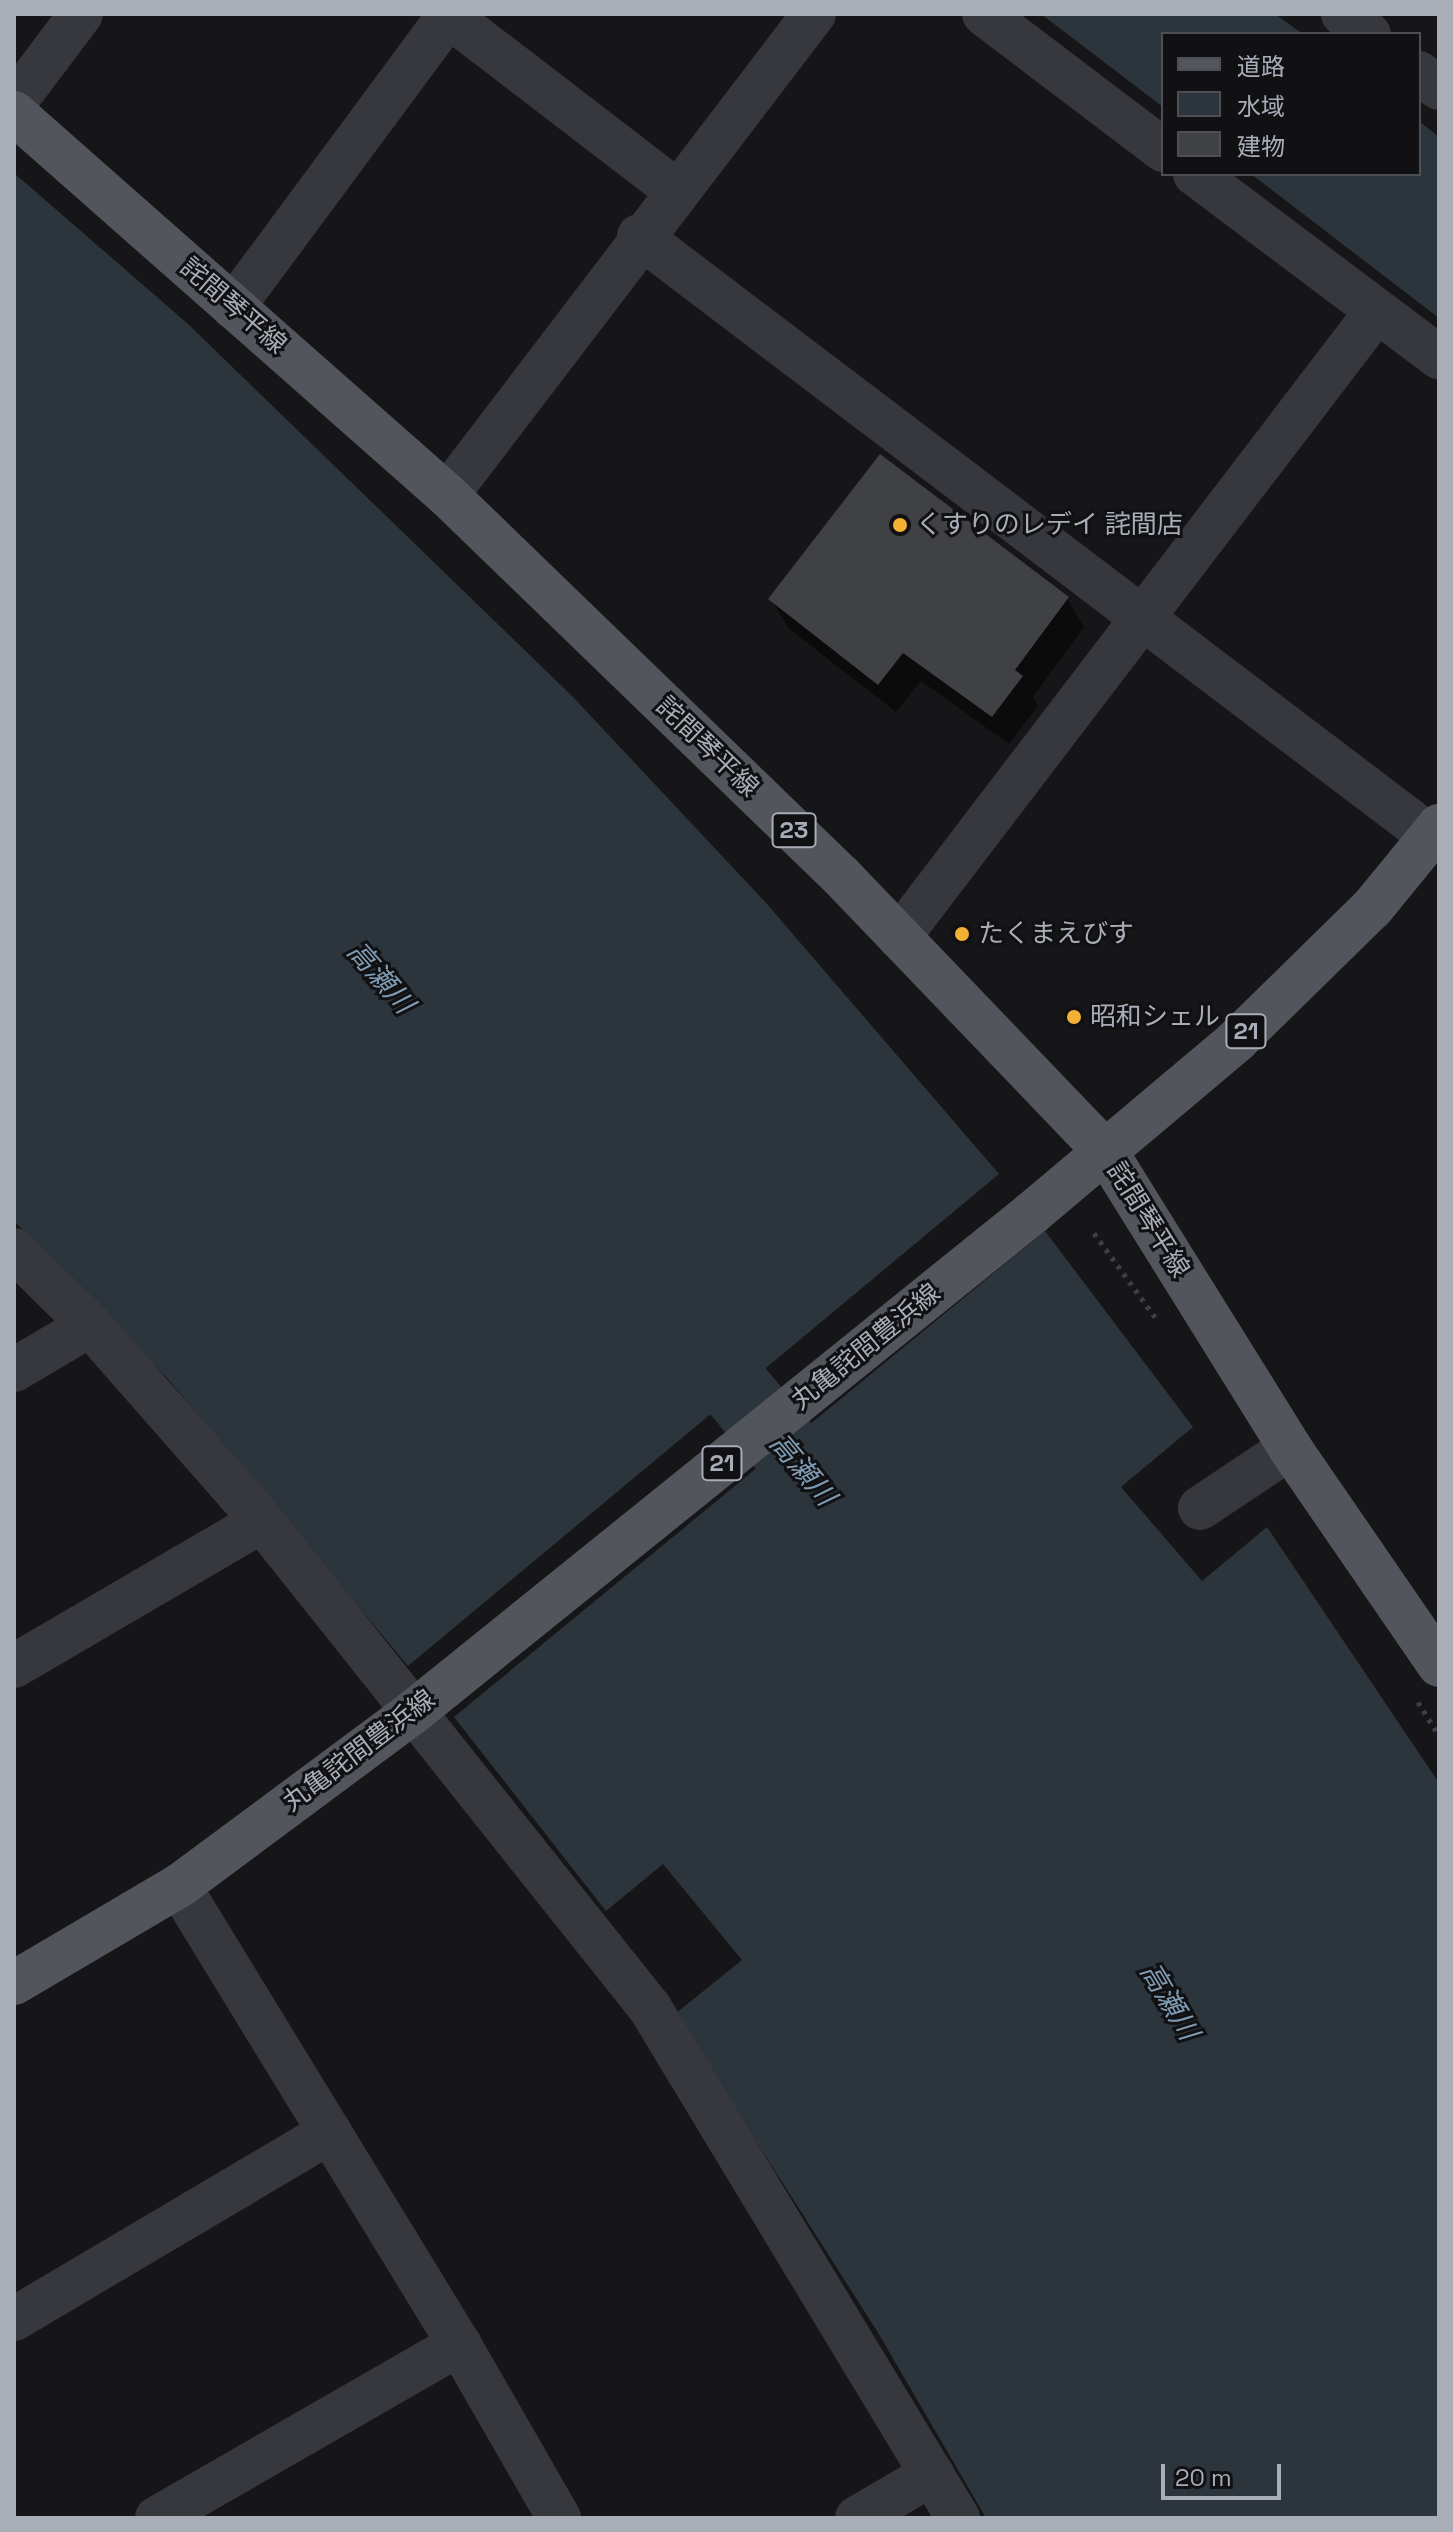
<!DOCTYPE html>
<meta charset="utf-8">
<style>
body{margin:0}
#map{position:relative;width:1453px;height:2532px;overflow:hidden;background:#161618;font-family:"Space Grotesk","Noto Sans JP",sans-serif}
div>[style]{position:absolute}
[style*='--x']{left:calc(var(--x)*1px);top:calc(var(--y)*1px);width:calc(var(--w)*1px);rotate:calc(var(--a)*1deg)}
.water>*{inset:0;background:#2c353c}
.shadow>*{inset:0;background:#0007}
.river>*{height:72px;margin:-36px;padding:0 36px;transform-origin:36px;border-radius:36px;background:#2c353c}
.building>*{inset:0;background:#404145}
.path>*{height:5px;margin-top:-2.5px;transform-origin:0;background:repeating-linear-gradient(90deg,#3d3f44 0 4px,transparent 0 10px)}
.minor>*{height:44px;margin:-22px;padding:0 22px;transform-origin:22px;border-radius:22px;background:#37383d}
.major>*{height:44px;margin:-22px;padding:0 22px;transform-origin:22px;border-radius:22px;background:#53555c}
.dots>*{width:22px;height:22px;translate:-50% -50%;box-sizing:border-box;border:4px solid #111113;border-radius:50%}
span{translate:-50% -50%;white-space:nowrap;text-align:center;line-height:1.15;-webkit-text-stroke:6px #111113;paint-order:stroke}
.shield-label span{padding:2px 6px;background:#111113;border:2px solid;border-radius:6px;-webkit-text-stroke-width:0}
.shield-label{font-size:24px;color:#a8adb8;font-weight:700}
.street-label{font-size:26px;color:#a8adb8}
.poi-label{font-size:26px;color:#a8adb8}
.left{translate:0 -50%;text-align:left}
.water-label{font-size:28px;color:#7f9bb3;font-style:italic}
.frame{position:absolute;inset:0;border:16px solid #a8adb8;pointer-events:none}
.legend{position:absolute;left:1161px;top:32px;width:260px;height:144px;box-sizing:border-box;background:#111113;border:2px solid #4d4f55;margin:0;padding:10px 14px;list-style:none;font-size:24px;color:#a8adb8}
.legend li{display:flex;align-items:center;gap:16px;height:40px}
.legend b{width:40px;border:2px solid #4d4f55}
.scale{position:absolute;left:1161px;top:2464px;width:120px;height:36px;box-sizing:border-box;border:4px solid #a8adb8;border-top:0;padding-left:10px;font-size:24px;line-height:28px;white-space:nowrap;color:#a8adb8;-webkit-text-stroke:6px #111113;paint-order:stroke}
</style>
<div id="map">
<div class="water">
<i style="clip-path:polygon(1041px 14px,1275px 14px,1303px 34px,1163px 34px,1163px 107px)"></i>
<i style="clip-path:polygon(1419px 121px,1439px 137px,1439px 318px,1251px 174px,1419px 174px)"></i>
<i style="clip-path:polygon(14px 173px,188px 324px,573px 697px,767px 904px,999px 1174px,408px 1666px,168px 1379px,14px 1221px)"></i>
<i style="clip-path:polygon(1045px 1231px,1193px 1427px,1121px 1487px,1202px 1581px,1267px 1527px,1439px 1783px,1439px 2518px,986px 2518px,877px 2331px,675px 2014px,742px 1960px,663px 1864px,606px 1911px,454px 1717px)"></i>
</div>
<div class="shadow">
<i style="clip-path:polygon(1067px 598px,1084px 627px,1033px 697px,1038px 706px,1009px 744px,921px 681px,896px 712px,788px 628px,771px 599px)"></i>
</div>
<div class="river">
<i style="--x:675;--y:1316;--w:270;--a:50.1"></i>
</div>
<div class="building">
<i style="clip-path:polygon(880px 454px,1069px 597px,1015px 670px,1023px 676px,992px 717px,903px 653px,878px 685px,768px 599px)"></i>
</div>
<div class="path">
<i style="--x:1094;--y:1233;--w:104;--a:54"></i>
<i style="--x:1418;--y:1702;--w:39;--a:58"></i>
</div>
<div class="minor">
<i style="--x:446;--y:14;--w:291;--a:37.5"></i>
<i style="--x:984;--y:14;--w:225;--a:37.2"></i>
<i style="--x:1343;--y:14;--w:33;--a:38"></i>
<i style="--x:1419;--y:73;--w:25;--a:37"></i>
<i style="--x:14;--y:103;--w:111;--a:-53"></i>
<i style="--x:1195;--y:174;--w:305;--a:36.9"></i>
<i style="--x:639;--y:236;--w:993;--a:37.18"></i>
<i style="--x:233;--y:307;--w:365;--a:-53.5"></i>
<i style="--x:447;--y:495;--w:605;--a:-52.66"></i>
<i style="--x:899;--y:937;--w:786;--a:-52.65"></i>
<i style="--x:14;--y:1250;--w:107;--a:44.6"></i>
<i style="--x:90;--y:1325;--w:261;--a:48.7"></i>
<i style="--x:262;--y:1521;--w:623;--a:51.46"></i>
<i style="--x:650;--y:2008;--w:596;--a:58.87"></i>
<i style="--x:14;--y:1370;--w:88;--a:-30.6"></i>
<i style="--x:1200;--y:1508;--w:108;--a:-33.7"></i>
<i style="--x:14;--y:1666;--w:287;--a:-30.3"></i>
<i style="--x:179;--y:1886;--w:537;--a:58.56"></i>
<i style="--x:459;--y:2344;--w:201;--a:60.1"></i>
<i style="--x:14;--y:2319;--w:367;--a:-30.6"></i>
<i style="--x:157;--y:2518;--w:349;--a:-29.9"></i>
<i style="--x:857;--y:2518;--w:87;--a:-30.4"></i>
</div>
<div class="major">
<i style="--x:14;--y:113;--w:577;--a:41.42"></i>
<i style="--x:447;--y:495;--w:548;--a:44.04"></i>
<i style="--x:841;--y:876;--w:383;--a:46.2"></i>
<i style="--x:1106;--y:1152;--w:349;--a:58.1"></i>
<i style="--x:1290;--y:1448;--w:263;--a:55.5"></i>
<i style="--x:14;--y:1983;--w:191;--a:-30.5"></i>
<i style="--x:179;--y:1886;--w:290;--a:-36.6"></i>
<i style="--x:412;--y:1713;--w:796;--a:-38.88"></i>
<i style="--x:1032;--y:1213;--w:267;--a:-40.1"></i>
<i style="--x:1236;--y:1041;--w:190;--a:-44.4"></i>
<i style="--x:1372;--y:908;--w:106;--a:-50.7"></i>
</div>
<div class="dots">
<i style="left:900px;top:525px;background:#f2b134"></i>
<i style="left:962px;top:934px;background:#f2b134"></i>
<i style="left:1074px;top:1017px;background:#f2b134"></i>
</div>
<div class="shield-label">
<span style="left:794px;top:830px">23</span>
<span style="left:1246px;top:1031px">21</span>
<span style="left:722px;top:1463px">21</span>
</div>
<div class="street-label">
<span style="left:233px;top:306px;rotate:41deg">詫間琴平線</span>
<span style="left:707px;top:747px;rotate:44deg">詫間琴平線</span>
<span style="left:1148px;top:1220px;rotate:58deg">詫間琴平線</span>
<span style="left:866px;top:1347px;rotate:-39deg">丸亀詫間豊浜線</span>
<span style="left:359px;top:1751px;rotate:-37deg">丸亀詫間豊浜線</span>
</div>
<div class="poi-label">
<span class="left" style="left:916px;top:525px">くすりのレデイ 詫間店</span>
<span class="left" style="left:978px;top:934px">たくまえびす</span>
<span class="left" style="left:1090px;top:1017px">昭和シェル</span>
</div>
<div class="water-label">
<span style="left:381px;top:977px;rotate:49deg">高瀬川</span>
<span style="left:803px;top:1469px;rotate:50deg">高瀬川</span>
<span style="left:1170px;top:2001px;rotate:59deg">高瀬川</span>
</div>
<div class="frame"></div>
<ul class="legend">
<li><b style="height:10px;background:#53555c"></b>道路</li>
<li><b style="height:22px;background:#2c353c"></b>水域</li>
<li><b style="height:22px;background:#404145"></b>建物</li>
</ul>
<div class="scale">20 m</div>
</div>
